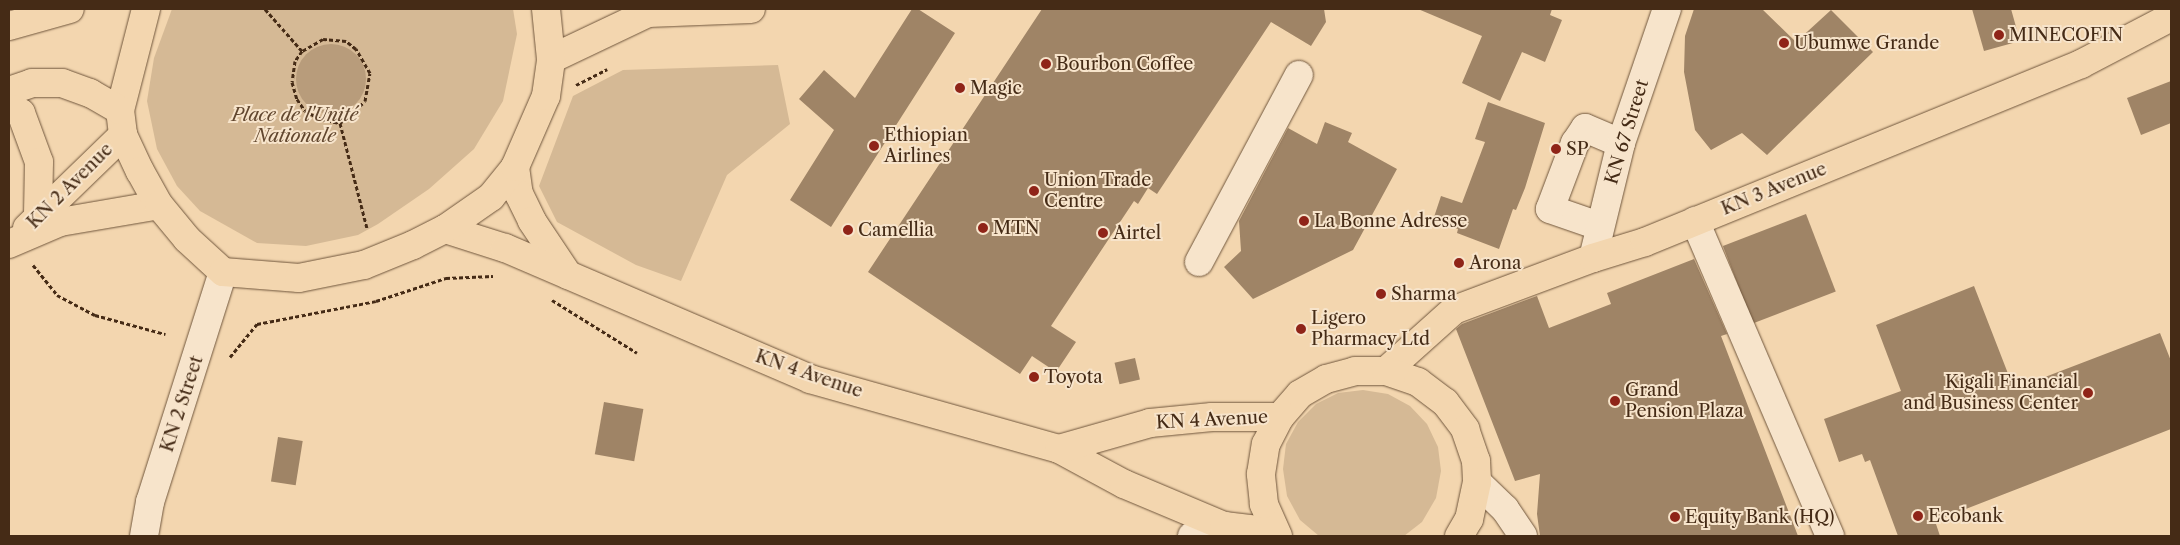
<!DOCTYPE html>
<meta charset="utf-8">
<style>
body{margin:0}
#map{position:relative;width:2180px;height:545px;overflow:hidden;background:#f3d6af;font-family:"Libre Caslon Text",serif}
div>[style]{position:absolute}
[style*='--x']{left:calc(var(--x)*1px);top:calc(var(--y)*1px);width:calc(var(--w)*1px);rotate:calc(var(--a)*1deg)}
.green>*{inset:0;background:#d5b995}
.water>*{inset:0;background:#b89c7b}
.round{border-radius:50%}
.building>*{inset:0;background:#9f8466;transform-origin:0 0}
.path>*{height:3px;margin-top:-1.5px;transform-origin:0;background:repeating-linear-gradient(90deg,#452b16 0 4px,transparent 0 6.5px)}
.roads{filter:drop-shadow(0 0 1px #70563c) drop-shadow(0 0 1px #70563c)}
.minor>*{height:28px;margin:-14px;padding:0 14px;transform-origin:14px;border-radius:14px;background:#f7e4cb}
.major>*{height:28px;margin:-14px;padding:0 14px;transform-origin:14px;border-radius:14px;background:#f3d6af}
.highway>*{height:28px;margin:-14px;padding:0 14px;transform-origin:14px;border-radius:14px;background:#f3d6af}
.dots>*{width:14px;height:14px;translate:-50% -50%;box-sizing:border-box;border:2px solid #f7e4cb;border-radius:50%}
span{translate:-50% -50%;white-space:nowrap;text-align:center;line-height:1.15;-webkit-text-stroke:4px #f7e4cb;paint-order:stroke}
.poi-label{font-size:18px;color:#452b16}
.left{translate:0 -50%;text-align:left}
.right{translate:-100% -50%;text-align:right}
.park-label{font-size:18px;color:#62472f;font-style:italic}
.street-label{font-size:18px;color:#452b16}
.frame{position:absolute;inset:0;border:10px solid #452b16;pointer-events:none}
</style>
<div id="map">
<div class="green">
<i style="clip-path:polygon(172px 9px,513px 9px,517px 34px,503px 101px,474px 149px,429px 189px,378px 224px,358px 235px,306px 246px,257px 243px,200px 211px,177px 186px,157px 149px,147px 101px,154px 58px)"></i>
<i style="clip-path:polygon(778px 65px,790px 124px,727px 175px,681px 281px,636px 265px,557px 222px,539px 186px,573px 96px,623px 70px)"></i>
<i style="clip-path:polygon(1363px 390px,1388px 394px,1410px 406px,1427px 424px,1438px 447px,1441px 471px,1436px 498px,1422px 522px,1404px 536px,1319px 536px,1300px 520px,1287px 496px,1283px 469px,1286px 444px,1298px 422px,1316px 404px,1338px 393px)"></i>
</div>
<div class="water">
<i class="round" style="left:296px;top:44px;width:70px;height:70px"></i>
</div>
<div class="building">
<i style="clip-path:polygon(912px 9px,918px 9px,955px 33px,831px 227px,790px 200px,834px 130px,799px 99px,824px 70px,855px 98px)"></i>
<i style="clip-path:polygon(1042px 9px,1324px 9px,1326px 22px,1311px 46px,1271px 22px,1157px 194px,1148px 188px,1138px 204px,1134px 201px,1051px 326px,1076px 342px,1056px 372px,1032px 356px,1020px 374px,868px 272px)"></i>
<i style="clip-path:polygon(1418px 9px,1552px 9px,1550px 15px,1562px 20px,1545px 62px,1522px 52px,1500px 101px,1462px 83px,1482px 36px)"></i>
<i style="clip-path:polygon(1694px 9px,1762px 9px,1796px 42px,1831px 10px,1873px 52px,1767px 155px,1742px 133px,1711px 150px,1695px 130px,1684px 72px,1685px 36px)"></i>
<i style="clip-path:polygon(1972px 9px,2011px 9px,2020px 41px,1984px 51px)"></i>
<i style="clip-path:polygon(2171px 81px,2171px 123px,2141px 135px,2127px 98px)"></i>
<i style="clip-path:polygon(1488px 102px,1545px 123px,1525px 188px,1516px 210px,1513px 209px,1499px 249px,1457px 233px,1458px 229px,1433px 220px,1441px 196px,1462px 203px,1485px 142px,1475px 139px)"></i>
<i style="clip-path:polygon(1325px 122px,1352px 133px,1348px 142px,1397px 169px,1353px 250px,1253px 299px,1224px 267px,1241px 251px,1239px 221px,1288px 128px,1317px 144px)"></i>
<i style="left:1806px;top:214px;width:83px;height:89px;rotate:69deg"></i>
<i style="clip-path:polygon(1694px 259px,1727px 334px,1721px 336px,1798px 536px,1540px 536px,1537px 514px,1540px 474px,1515px 481px,1456px 329px,1462px 324px,1537px 296px,1549px 328px,1611px 304px,1607px 293px)"></i>
<i style="clip-path:polygon(1974px 286px,2014px 389px,2160px 333px,2171px 361px,2171px 429px,1935px 521px,1940px 536px,1898px 536px,1870px 460px,1865px 462px,1862px 454px,1839px 462px,1824px 419px,1901px 391px,1876px 325px)"></i>
<i style="left:1135px;top:358px;width:22px;height:21px;rotate:77deg"></i>
<i style="left:604px;top:402px;width:40px;height:53px;rotate:10deg"></i>
<i style="left:278px;top:437px;width:25px;height:45px;rotate:9deg"></i>
</div>
<div class="path">
<i style="--x:265;--y:9;--w:56;--a:48.6"></i>
<i style="--x:576;--y:85;--w:35;--a:-27"></i>
<i style="--x:340;--y:123;--w:33;--a:-41"></i>
<i style="--x:365;--y:101;--w:28;--a:-80"></i>
<i style="--x:370;--y:73;--w:28;--a:-120"></i>
<i style="--x:356;--y:49;--w:13;--a:-141"></i>
<i style="--x:346;--y:41;--w:23;--a:-175"></i>
<i style="--x:323;--y:39;--w:24;--a:150"></i>
<i style="--x:302;--y:51;--w:12;--a:125"></i>
<i style="--x:295;--y:61;--w:21;--a:98"></i>
<i style="--x:292;--y:82;--w:18;--a:74"></i>
<i style="--x:297;--y:99;--w:14;--a:56"></i>
<i style="--x:305;--y:111;--w:18;--a:27"></i>
<i style="--x:321;--y:119;--w:19;--a:12"></i>
<i style="--x:340;--y:123;--w:108;--a:75.6"></i>
<i style="--x:33;--y:265;--w:38;--a:51"></i>
<i style="--x:57;--y:295;--w:43;--a:27.8"></i>
<i style="--x:95;--y:315;--w:73;--a:15.2"></i>
<i style="--x:552;--y:300;--w:100;--a:31.9"></i>
<i style="--x:230;--y:357;--w:43;--a:-50.7"></i>
<i style="--x:257;--y:324;--w:121;--a:-10.9"></i>
<i style="--x:376;--y:301;--w:74;--a:-18.2"></i>
<i style="--x:446;--y:278;--w:47;--a:-2.4"></i>
</div>
<div class="roads">
<div class="minor">
<i style="--x:1695;--y:221;--w:343;--a:66.8"></i>
<i style="--x:1599;--y:226;--w:52;--a:-160.9"></i>
<i style="--x:1550;--y:209;--w:71;--a:-69.3"></i>
<i style="--x:1575;--y:143;--w:18;--a:-56"></i>
<i style="--x:1585;--y:128;--w:39;--a:23"></i>
<i style="--x:1593;--y:258;--w:118;--a:-76.3"></i>
<i style="--x:1621;--y:143;--w:142;--a:-71.1"></i>
<i style="--x:1199;--y:262;--w:212;--a:-61.9"></i>
<i style="--x:1477;--y:482;--w:39;--a:44"></i>
<i style="--x:1505;--y:509;--w:32;--a:56"></i>
<i style="--x:144;--y:536;--w:35;--a:-80"></i>
<i style="--x:150;--y:502;--w:241;--a:-72.4"></i>
<i style="--x:1192;--y:536;--w:34;--a:-17"></i>
</div>
<div class="major">
<i style="--x:551;--y:59;--w:107;--a:-25.4"></i>
<i style="--x:648;--y:13;--w:103;--a:-2.2"></i>
<i style="--x:515;--y:167;--w:27;--a:82"></i>
<i style="--x:519;--y:194;--w:30;--a:64"></i>
<i style="--x:532;--y:221;--w:65;--a:56.3"></i>
<i style="--x:27;--y:228;--w:134;--a:-44.1"></i>
<i style="--x:445;--y:229;--w:63;--a:17.6"></i>
<i style="--x:505;--y:248;--w:332;--a:23.2"></i>
<i style="--x:810;--y:379;--w:259;--a:15.7"></i>
<i style="--x:1059;--y:449;--w:74;--a:28.3"></i>
<i style="--x:1124;--y:484;--w:108;--a:22.8"></i>
<i style="--x:1224;--y:526;--w:51;--a:6.7"></i>
<i style="--x:9;--y:244;--w:56;--a:-23.3"></i>
<i style="--x:60;--y:222;--w:100;--a:-9.7"></i>
<i style="--x:1386;--y:371;--w:91;--a:-41.9"></i>
<i style="--x:1454;--y:310;--w:148;--a:-20.5"></i>
<i style="--x:1593;--y:258;--w:54;--a:-17.1"></i>
<i style="--x:1645;--y:242;--w:471;--a:-22.2"></i>
<i style="--x:2081;--y:64;--w:102;--a:-27.6"></i>
<i style="--x:1059;--y:449;--w:95;--a:-15.9"></i>
<i style="--x:1150;--y:423;--w:62;--a:-5.5"></i>
<i style="--x:1212;--y:417;--w:68;--a:0"></i>
<i style="--x:1278;--y:536;--w:35;--a:-114"></i>
<i style="--x:1264;--y:504;--w:30;--a:-96"></i>
<i style="--x:1261;--y:474;--w:30;--a:-81"></i>
<i style="--x:1266;--y:444;--w:30;--a:-63"></i>
<i style="--x:1280;--y:417;--w:30;--a:-49"></i>
<i style="--x:1300;--y:394;--w:30;--a:-30"></i>
<i style="--x:1326;--y:379;--w:30;--a:-15"></i>
<i style="--x:1355;--y:371;--w:31;--a:0"></i>
<i style="--x:1386;--y:371;--w:34;--a:19"></i>
<i style="--x:1418;--y:382;--w:34;--a:37"></i>
<i style="--x:1445;--y:402;--w:34;--a:53"></i>
<i style="--x:1465;--y:429;--w:34;--a:71"></i>
<i style="--x:1476;--y:461;--w:21;--a:87"></i>
<i style="--x:1477;--y:482;--w:38;--a:102"></i>
<i style="--x:1469;--y:519;--w:20;--a:120"></i>
</div>
<div class="highway">
<i style="--x:146;--y:9;--w:104;--a:104.4"></i>
<i style="--x:120;--y:110;--w:25;--a:83"></i>
<i style="--x:123;--y:135;--w:40;--a:65"></i>
<i style="--x:140;--y:171;--w:39;--a:61"></i>
<i style="--x:159;--y:205;--w:44;--a:50.5"></i>
<i style="--x:187;--y:239;--w:49;--a:42.5"></i>
<i style="--x:223;--y:272;--w:76;--a:4.5"></i>
<i style="--x:299;--y:278;--w:66;--a:-11.3"></i>
<i style="--x:364;--y:265;--w:53;--a:-22.2"></i>
<i style="--x:413;--y:245;--w:36;--a:-27"></i>
<i style="--x:445;--y:229;--w:56;--a:-34.8"></i>
<i style="--x:491;--y:197;--w:38;--a:-51"></i>
<i style="--x:515;--y:167;--w:77;--a:-66.4"></i>
<i style="--x:546;--y:96;--w:37;--a:-82"></i>
<i style="--x:551;--y:59;--w:50;--a:-95.7"></i>
<i style="--x:9;--y:26;--w:63;--a:-15.6"></i>
<i style="--x:9;--y:91;--w:24;--a:-19"></i>
<i style="--x:32;--y:83;--w:30;--a:0"></i>
<i style="--x:62;--y:83;--w:30;--a:20"></i>
<i style="--x:90;--y:93;--w:34;--a:30"></i>
<i style="--x:9;--y:108;--w:13;--a:23"></i>
<i style="--x:21;--y:113;--w:52;--a:69.8"></i>
<i style="--x:39;--y:162;--w:52;--a:91.1"></i>
</div>
</div>
<div class="dots">
<i style="left:1999px;top:35px;background:#8f2418"></i>
<i style="left:1784px;top:43px;background:#8f2418"></i>
<i style="left:1046px;top:64px;background:#8f2418"></i>
<i style="left:960px;top:88px;background:#8f2418"></i>
<i style="left:874px;top:146px;background:#8f2418"></i>
<i style="left:1556px;top:149px;background:#8f2418"></i>
<i style="left:1034px;top:191px;background:#8f2418"></i>
<i style="left:1304px;top:221px;background:#8f2418"></i>
<i style="left:983px;top:228px;background:#8f2418"></i>
<i style="left:848px;top:230px;background:#8f2418"></i>
<i style="left:1103px;top:233px;background:#8f2418"></i>
<i style="left:1459px;top:263px;background:#8f2418"></i>
<i style="left:1381px;top:294px;background:#8f2418"></i>
<i style="left:1301px;top:329px;background:#8f2418"></i>
<i style="left:1034px;top:377px;background:#8f2418"></i>
<i style="left:2088px;top:393px;background:#8f2418"></i>
<i style="left:1615px;top:401px;background:#8f2418"></i>
<i style="left:1918px;top:516px;background:#8f2418"></i>
<i style="left:1675px;top:517px;background:#8f2418"></i>
</div>
<div class="poi-label">
<span class="left" style="left:2009px;top:35px">MINECOFIN</span>
<span class="left" style="left:1794px;top:43px">Ubumwe Grande</span>
<span class="left" style="left:1056px;top:64px">Bourbon Coffee</span>
<span class="left" style="left:970px;top:88px">Magic</span>
<span class="left" style="left:884px;top:146px">Ethiopian<br>Airlines</span>
<span class="left" style="left:1566px;top:149px">SP</span>
<span class="left" style="left:1044px;top:191px">Union Trade<br>Centre</span>
<span class="left" style="left:1314px;top:221px">La Bonne Adresse</span>
<span class="left" style="left:993px;top:228px">MTN</span>
<span class="left" style="left:858px;top:230px">Camellia</span>
<span class="left" style="left:1113px;top:233px">Airtel</span>
<span class="left" style="left:1469px;top:263px">Arona</span>
<span class="left" style="left:1391px;top:294px">Sharma</span>
<span class="left" style="left:1311px;top:329px">Ligero<br>Pharmacy Ltd</span>
<span class="left" style="left:1044px;top:377px">Toyota</span>
<span class="right" style="left:2078px;top:393px">Kigali Financial<br>and Business Center</span>
<span class="left" style="left:1625px;top:401px">Grand<br>Pension Plaza</span>
<span class="left" style="left:1928px;top:516px">Ecobank</span>
<span class="left" style="left:1685px;top:517px">Equity Bank (HQ)</span>
</div>
<div class="park-label">
<span style="left:295px;top:126px">Place de l'Unité<br>Nationale</span>
</div>
<div class="street-label">
<span style="left:1627px;top:132px;rotate:-73deg">KN 67 Street</span>
<span style="left:70px;top:186px;rotate:-45deg">KN 2 Avenue</span>
<span style="left:1774px;top:189px;rotate:-22deg">KN 3 Avenue</span>
<span style="left:809px;top:374px;rotate:19deg">KN 4 Avenue</span>
<span style="left:182px;top:404px;rotate:-72deg">KN 2 Street</span>
<span style="left:1212px;top:420px;rotate:-3deg">KN 4 Avenue</span>
</div>
<div class="frame"></div>
</div>
